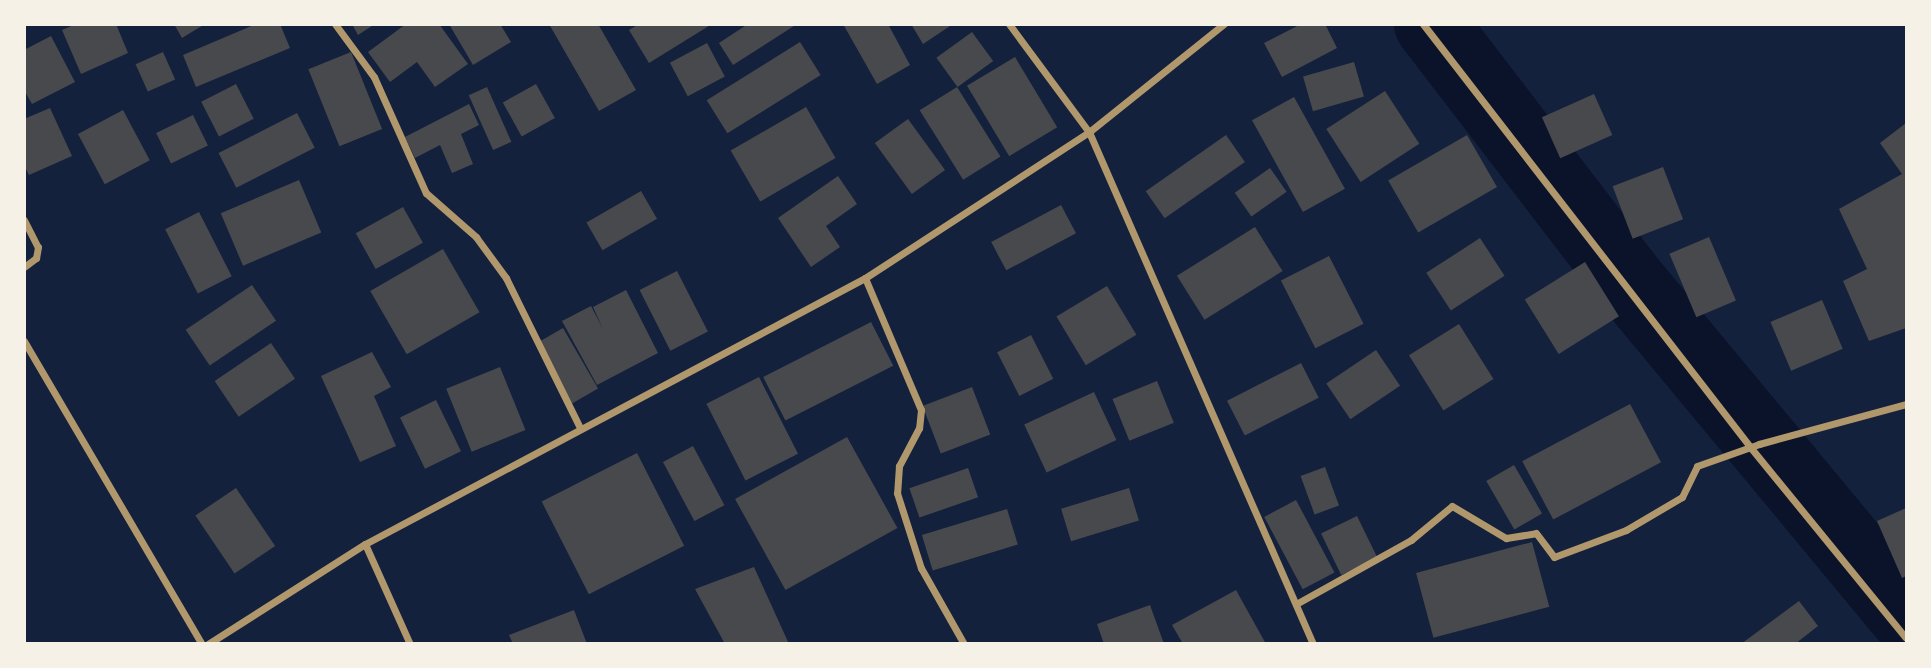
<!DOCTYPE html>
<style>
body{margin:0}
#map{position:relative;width:1931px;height:668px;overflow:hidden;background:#14213d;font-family:Jost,sans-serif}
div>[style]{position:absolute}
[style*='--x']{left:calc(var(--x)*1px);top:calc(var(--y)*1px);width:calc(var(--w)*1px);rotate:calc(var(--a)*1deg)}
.river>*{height:74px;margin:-37px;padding:0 37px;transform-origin:37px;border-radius:37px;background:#0b132b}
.building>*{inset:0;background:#48494c;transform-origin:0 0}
.minor>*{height:7px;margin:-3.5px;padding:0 3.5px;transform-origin:3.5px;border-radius:3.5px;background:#b1986c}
span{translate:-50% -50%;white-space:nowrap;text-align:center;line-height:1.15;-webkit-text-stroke:5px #f6f1e7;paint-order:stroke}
.frame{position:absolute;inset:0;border:26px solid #f6f1e7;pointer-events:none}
</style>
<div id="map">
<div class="river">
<i style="--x:1431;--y:24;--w:319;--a:52.5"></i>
<i style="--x:1625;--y:277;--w:440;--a:50.3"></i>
</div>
<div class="building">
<i style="clip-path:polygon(76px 24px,116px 24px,128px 53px,81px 74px,62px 30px)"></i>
<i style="clip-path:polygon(174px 24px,205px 24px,182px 38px)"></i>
<i style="clip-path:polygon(256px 24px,280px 24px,290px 48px,196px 87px,183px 55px)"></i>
<i style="clip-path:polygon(352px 24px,375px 24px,358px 35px)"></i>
<i style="clip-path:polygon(406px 24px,439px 24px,468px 64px,435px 87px,417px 62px,390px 82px,368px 52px)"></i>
<i style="clip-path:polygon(449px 24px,500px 24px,511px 42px,473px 65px)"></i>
<i style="clip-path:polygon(549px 24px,598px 24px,636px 90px,599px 111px)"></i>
<i style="clip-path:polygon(639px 24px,712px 24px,649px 63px,629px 30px)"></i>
<i style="clip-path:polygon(748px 24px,797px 24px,733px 65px,719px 43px)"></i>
<i style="clip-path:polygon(843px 24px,888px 24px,910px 65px,877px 84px)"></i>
<i style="clip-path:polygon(911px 24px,953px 24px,923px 44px)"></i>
<i style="clip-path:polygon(1301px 24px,1325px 24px,1337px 48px,1282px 77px,1264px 43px)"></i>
<i style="left:972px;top:32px;width:36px;height:44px;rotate:54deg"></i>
<i style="clip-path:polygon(51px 36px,75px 82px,32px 104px,24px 90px,24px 50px)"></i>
<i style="left:800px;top:42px;width:39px;height:110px;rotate:58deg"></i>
<i style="left:707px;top:43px;width:38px;height:42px;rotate:62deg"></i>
<i style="left:163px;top:52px;width:30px;height:30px;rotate:66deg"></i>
<i style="left:351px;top:52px;width:83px;height:46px;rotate:68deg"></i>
<i style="left:1015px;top:57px;width:82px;height:56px;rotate:59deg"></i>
<i style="left:1354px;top:62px;width:36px;height:53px;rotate:74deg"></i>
<i style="left:236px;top:84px;width:39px;height:39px;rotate:63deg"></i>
<i style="left:536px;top:84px;width:39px;height:38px;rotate:61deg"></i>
<i style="left:487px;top:87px;width:60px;height:20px;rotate:66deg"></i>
<i style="left:957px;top:87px;width:82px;height:44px;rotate:58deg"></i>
<i style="left:1385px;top:91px;width:63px;height:70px;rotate:57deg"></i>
<i style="left:1594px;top:94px;width:45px;height:57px;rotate:66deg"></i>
<i style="left:1294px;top:97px;width:105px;height:48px;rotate:61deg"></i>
<i style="clip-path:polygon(469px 104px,479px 125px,461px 134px,473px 164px,452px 173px,440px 145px,415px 158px,405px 137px)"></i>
<i style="left:806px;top:107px;width:59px;height:87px;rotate:60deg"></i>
<i style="clip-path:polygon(50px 108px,72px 156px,29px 175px,24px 165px,24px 119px)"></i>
<i style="left:123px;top:110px;width:57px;height:51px;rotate:62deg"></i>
<i style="left:297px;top:113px;width:39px;height:88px;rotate:63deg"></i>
<i style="left:193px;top:115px;width:34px;height:41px;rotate:64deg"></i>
<i style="left:908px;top:119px;width:63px;height:41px;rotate:54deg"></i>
<i style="clip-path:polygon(1906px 123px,1906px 328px,1869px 341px,1843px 281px,1867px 269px,1839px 209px,1902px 174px,1880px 143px)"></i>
<i style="left:1226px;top:135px;width:33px;height:98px;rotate:55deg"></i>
<i style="left:1467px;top:135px;width:60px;height:91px;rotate:60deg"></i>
<i style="left:1663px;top:167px;width:56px;height:54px;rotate:69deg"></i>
<i style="left:1270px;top:168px;width:29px;height:43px;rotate:55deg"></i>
<i style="clip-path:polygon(838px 176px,857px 204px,826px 226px,840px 247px,811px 267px,778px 218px)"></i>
<i style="left:299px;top:180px;width:57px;height:85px;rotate:67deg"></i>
<i style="left:641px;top:191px;width:32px;height:63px;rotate:60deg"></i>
<i style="left:1061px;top:205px;width:32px;height:79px;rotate:62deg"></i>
<i style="left:403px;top:207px;width:41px;height:54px;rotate:61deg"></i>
<i style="left:199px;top:212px;width:72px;height:38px;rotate:63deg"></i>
<i style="left:1255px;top:227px;width:52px;height:92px;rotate:58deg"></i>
<i style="left:1709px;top:237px;width:69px;height:43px;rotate:67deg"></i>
<i style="left:1480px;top:238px;width:45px;height:64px;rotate:57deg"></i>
<i style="left:443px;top:249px;width:73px;height:84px;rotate:60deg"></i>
<i style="left:1329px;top:256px;width:76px;height:54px;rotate:63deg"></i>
<i style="left:1585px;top:262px;width:64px;height:71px;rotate:58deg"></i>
<i style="left:677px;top:271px;width:68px;height:42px;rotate:63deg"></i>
<i style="left:252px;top:285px;width:43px;height:80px;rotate:56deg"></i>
<i style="left:1107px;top:286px;width:57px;height:59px;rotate:59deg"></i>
<i style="clip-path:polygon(626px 290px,658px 353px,597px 385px,562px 321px,591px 306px,603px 329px,593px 307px)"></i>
<i style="left:1822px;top:300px;width:53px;height:56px;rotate:67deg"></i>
<i style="left:871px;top:322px;width:49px;height:121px;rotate:63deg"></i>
<i style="left:1459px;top:324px;width:65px;height:59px;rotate:58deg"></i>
<i style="left:563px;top:328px;width:70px;height:30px;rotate:60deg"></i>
<i style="left:1031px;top:335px;width:49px;height:38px;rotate:63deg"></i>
<i style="left:271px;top:343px;width:43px;height:68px;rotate:56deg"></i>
<i style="left:1376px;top:350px;width:43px;height:60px;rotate:56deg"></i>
<i style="clip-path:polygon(372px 352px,391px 387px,374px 396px,396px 446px,360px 462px,321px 376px)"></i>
<i style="left:1301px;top:363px;width:39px;height:83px;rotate:63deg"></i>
<i style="left:500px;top:367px;width:68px;height:58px;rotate:68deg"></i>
<i style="left:759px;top:377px;width:86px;height:59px;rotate:63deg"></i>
<i style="left:1157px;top:381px;width:45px;height:48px;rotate:68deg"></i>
<i style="left:972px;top:387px;width:51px;height:53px;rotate:69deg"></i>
<i style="left:1094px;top:392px;width:53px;height:77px;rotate:65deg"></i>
<i style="left:436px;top:400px;width:57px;height:40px;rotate:64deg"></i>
<i style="left:1630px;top:404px;width:66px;height:122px;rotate:62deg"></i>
<i style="left:847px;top:437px;width:104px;height:128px;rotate:61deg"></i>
<i style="left:693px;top:446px;width:67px;height:34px;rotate:62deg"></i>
<i style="left:637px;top:453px;width:104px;height:107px;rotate:63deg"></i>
<i style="left:1514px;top:465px;width:56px;height:32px;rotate:60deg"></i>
<i style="left:1325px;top:467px;width:41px;height:26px;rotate:70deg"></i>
<i style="left:968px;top:468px;width:31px;height:62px;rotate:71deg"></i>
<i style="left:236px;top:488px;width:70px;height:49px;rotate:56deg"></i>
<i style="left:1129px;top:488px;width:34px;height:71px;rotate:73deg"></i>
<i style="left:1296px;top:500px;width:82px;height:36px;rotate:62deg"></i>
<i style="clip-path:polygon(1906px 508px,1906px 576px,1902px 578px,1877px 521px)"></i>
<i style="left:1007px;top:509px;width:37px;height:89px;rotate:73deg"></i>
<i style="left:1357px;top:516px;width:46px;height:40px;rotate:64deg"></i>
<i style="left:1532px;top:542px;width:67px;height:120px;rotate:75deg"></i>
<i style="clip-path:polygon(754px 567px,789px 644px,725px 644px,695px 589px)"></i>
<i style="clip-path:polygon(1236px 590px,1266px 644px,1183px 644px,1172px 625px)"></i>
<i style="clip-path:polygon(1799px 601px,1818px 626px,1795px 644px,1741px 644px)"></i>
<i style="clip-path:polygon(1150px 605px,1164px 644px,1104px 644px,1097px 624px)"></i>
<i style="clip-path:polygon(574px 610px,587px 644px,513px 644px,509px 635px)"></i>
</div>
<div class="minor">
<i style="--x:335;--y:24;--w:66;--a:53.7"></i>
<i style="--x:374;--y:77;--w:127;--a:65.9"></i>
<i style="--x:426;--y:193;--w:67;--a:41.3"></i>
<i style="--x:476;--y:237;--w:51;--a:53.8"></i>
<i style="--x:506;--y:278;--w:167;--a:63.7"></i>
<i style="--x:1009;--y:24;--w:134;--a:53.5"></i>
<i style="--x:1089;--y:132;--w:559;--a:66.37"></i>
<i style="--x:1423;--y:24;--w:536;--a:52.28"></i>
<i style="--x:1751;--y:448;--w:245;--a:50.8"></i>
<i style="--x:24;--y:220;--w:30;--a:63"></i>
<i style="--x:38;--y:247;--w:11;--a:100"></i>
<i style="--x:36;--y:258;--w:15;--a:143"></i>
<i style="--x:865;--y:278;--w:143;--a:67"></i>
<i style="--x:921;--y:410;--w:18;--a:96"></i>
<i style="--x:919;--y:428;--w:43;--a:117.8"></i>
<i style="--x:899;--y:466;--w:27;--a:94"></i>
<i style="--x:897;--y:493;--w:79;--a:72.3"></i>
<i style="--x:921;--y:568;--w:87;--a:60.5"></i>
<i style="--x:24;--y:341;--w:351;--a:59.6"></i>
<i style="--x:365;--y:544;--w:110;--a:65.8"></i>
<i style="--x:1296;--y:604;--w:132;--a:-29.1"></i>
<i style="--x:1411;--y:540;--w:53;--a:-39.7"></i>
<i style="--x:1452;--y:506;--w:63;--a:30.7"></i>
<i style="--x:1506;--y:538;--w:30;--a:-9"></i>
<i style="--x:1536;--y:533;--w:30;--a:53"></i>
<i style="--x:1554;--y:557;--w:77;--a:-20.6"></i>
<i style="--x:1626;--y:530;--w:65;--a:-30.5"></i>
<i style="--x:1682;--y:497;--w:34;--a:-64"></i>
<i style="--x:1697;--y:466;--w:66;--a:-19.5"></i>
<i style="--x:1759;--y:444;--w:152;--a:-15.2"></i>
<i style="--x:208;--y:644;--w:186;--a:-32.5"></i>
<i style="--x:365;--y:544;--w:566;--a:-28.01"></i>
<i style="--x:865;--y:278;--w:267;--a:-33.1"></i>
<i style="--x:1089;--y:132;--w:173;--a:-38.7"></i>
</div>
<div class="frame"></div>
</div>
